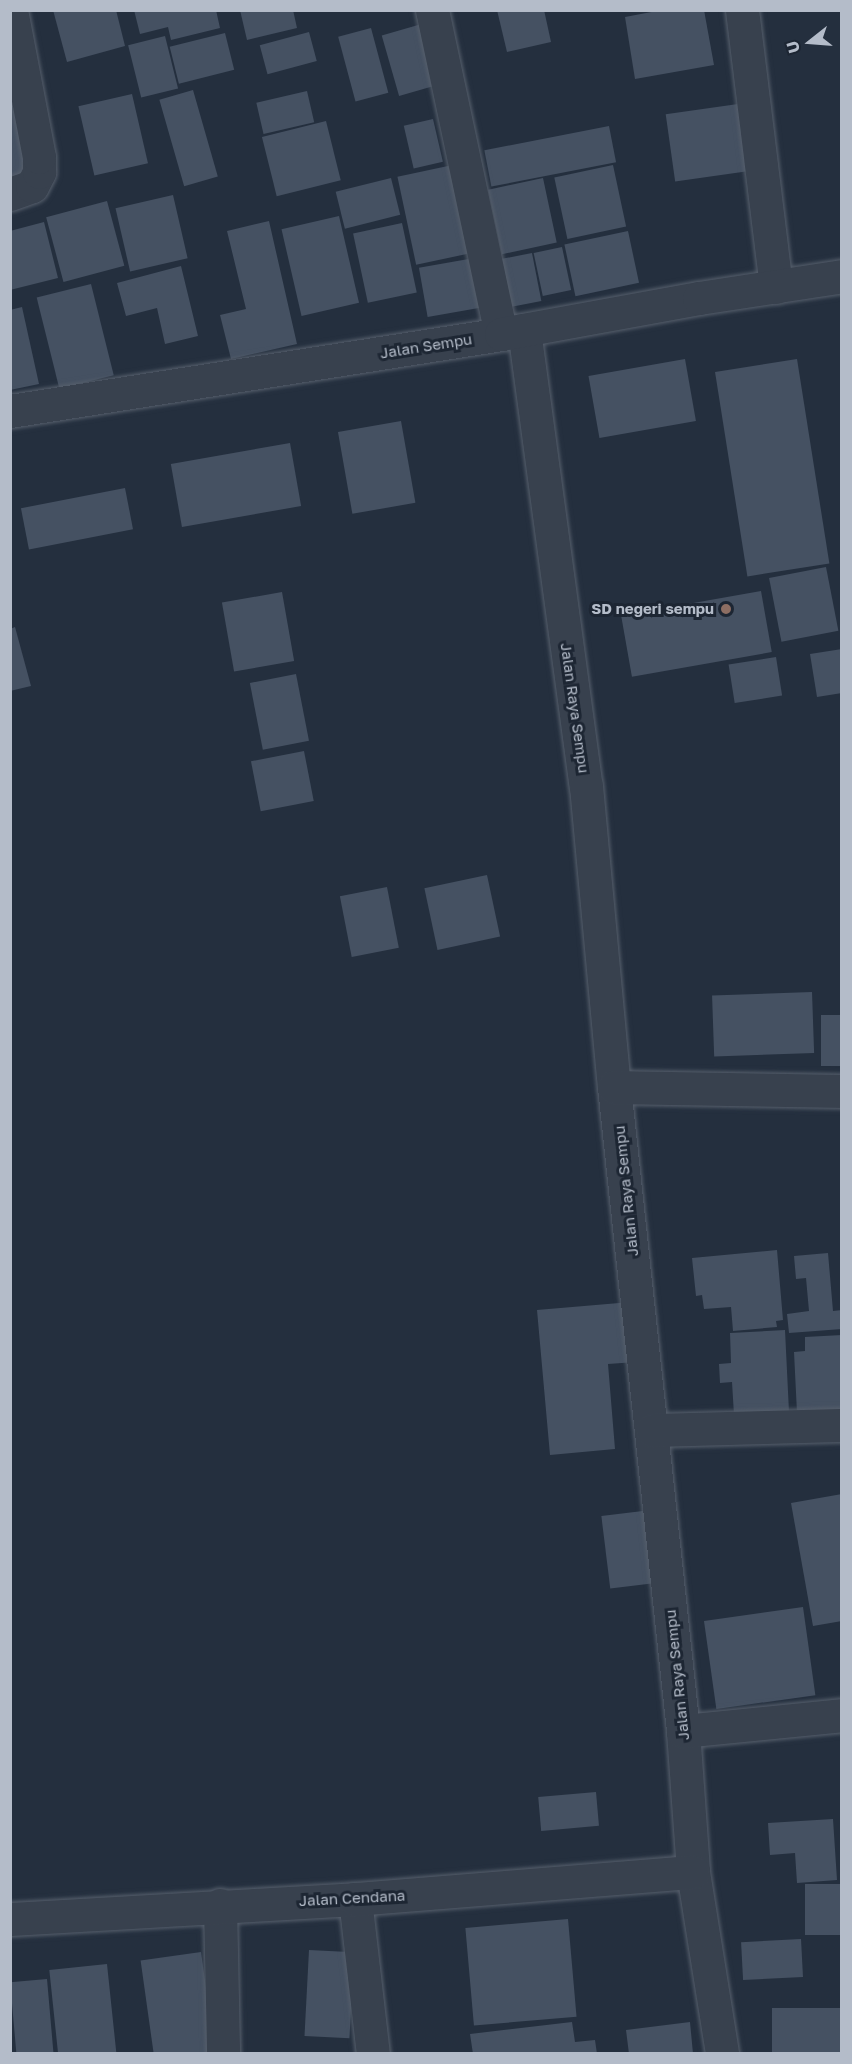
<!DOCTYPE html>
<style>
body{margin:0}
#map{position:relative;width:852px;height:2064px;overflow:hidden;background:#242f3e;font-family:"Golos Text",sans-serif}
div>[style]{position:absolute}
[style*='--x']{left:calc(var(--x)*1px);top:calc(var(--y)*1px);width:calc(var(--w)*1px);rotate:calc(var(--a)*1deg)}
.building>*{inset:0;background:#455162;transform-origin:0 0}
.roads{filter:drop-shadow(0 0 2px #565f6c) drop-shadow(0 0 2px #565f6c)}
.street>*{height:33px;margin:-16.5px;padding:0 16.5px;transform-origin:16.5px;border-radius:16.5px;background:#38414e}
.dots>*{width:16px;height:16px;translate:-50% -50%;box-sizing:border-box;border:3px solid #1d2633;border-radius:50%}
span{translate:-50% -50%;white-space:nowrap;text-align:center;line-height:1.15;-webkit-text-stroke:6px #1d2633;paint-order:stroke}
.street-label{font-size:15px;color:#b4bcc9}
.poi-label{font-size:15px;color:#b4bcc9;font-weight:700}
.right{translate:-100% -50%;text-align:right}
.frame{position:absolute;inset:0;border:12px solid #b4bcc9;pointer-events:none}
.north{position:absolute;left:780px;top:12px;width:60px;height:60px;-webkit-text-stroke:4px #1d2633;paint-order:stroke;rotate:253deg;font-size:16px;font-weight:700;line-height:24px;text-align:center;color:#b4bcc9}
.north::after{content:'';display:block;margin:auto;width:21px;height:27px;background:#b4bcc9;clip-path:polygon(50% 0,100% 100%,50% 72%,0 100%)}
</style>
<div id="map">
<div class="building">
<i style="clip-path:polygon(53px 10px,116px 10px,125px 46px,67px 62px)"></i>
<i style="clip-path:polygon(134px 10px,216px 10px,220px 28px,171px 40px,168px 27px,140px 34px)"></i>
<i style="clip-path:polygon(240px 10px,293px 10px,297px 28px,247px 40px)"></i>
<i style="clip-path:polygon(497px 10px,544px 10px,551px 42px,507px 52px)"></i>
<i style="clip-path:polygon(662px 10px,704px 10px,714px 65px,635px 79px,625px 17px)"></i>
<i style="left:425px;top:23px;width:63px;height:45px;rotate:74deg"></i>
<i style="left:371px;top:28px;width:67px;height:34px;rotate:75deg"></i>
<i style="left:309px;top:32px;width:30px;height:51px;rotate:75deg"></i>
<i style="left:225px;top:33px;width:38px;height:57px;rotate:76deg"></i>
<i style="left:165px;top:36px;width:54px;height:38px;rotate:76deg"></i>
<i style="clip-path:polygon(10px 89px,30px 172px,10px 177px)"></i>
<i style="left:193px;top:90px;width:90px;height:35px;rotate:74deg"></i>
<i style="left:307px;top:91px;width:32px;height:52px;rotate:77deg"></i>
<i style="left:132px;top:94px;width:71px;height:55px;rotate:77deg"></i>
<i style="left:738px;top:104px;width:68px;height:73px;rotate:82deg"></i>
<i style="left:433px;top:119px;width:44px;height:30px;rotate:77deg"></i>
<i style="left:326px;top:121px;width:61px;height:66px;rotate:76deg"></i>
<i style="left:609px;top:126px;width:37px;height:127px;rotate:79deg"></i>
<i style="left:462px;top:163px;width:90px;height:66px;rotate:78deg"></i>
<i style="left:613px;top:165px;width:63px;height:60px;rotate:78deg"></i>
<i style="left:391px;top:178px;width:38px;height:57px;rotate:76deg"></i>
<i style="left:543px;top:178px;width:66px;height:56px;rotate:78deg"></i>
<i style="left:173px;top:195px;width:65px;height:59px;rotate:77deg"></i>
<i style="left:107px;top:201px;width:67px;height:63px;rotate:75deg"></i>
<i style="left:339px;top:216px;width:89px;height:59px;rotate:77deg"></i>
<i style="clip-path:polygon(269px 221px,297px 344px,231px 359px,220px 315px,246px 309px,227px 231px)"></i>
<i style="clip-path:polygon(44px 222px,58px 278px,10px 290px,10px 231px)"></i>
<i style="left:402px;top:223px;width:71px;height:50px;rotate:78deg"></i>
<i style="left:628px;top:231px;width:53px;height:65px;rotate:78deg"></i>
<i style="left:562px;top:247px;width:44px;height:29px;rotate:78deg"></i>
<i style="left:532px;top:253px;width:49px;height:36px;rotate:79deg"></i>
<i style="left:480px;top:257px;width:50px;height:62px;rotate:80deg"></i>
<i style="clip-path:polygon(181px 266px,198px 336px,165px 344px,157px 308px,126px 316px,117px 283px)"></i>
<i style="left:91px;top:284px;width:94px;height:56px;rotate:76deg"></i>
<i style="clip-path:polygon(22px 307px,39px 384px,10px 390px,10px 310px)"></i>
<i style="left:685px;top:359px;width:63px;height:98px;rotate:80deg"></i>
<i style="left:797px;top:359px;width:207px;height:83px;rotate:81deg"></i>
<i style="left:401px;top:421px;width:83px;height:64px;rotate:80deg"></i>
<i style="left:290px;top:443px;width:64px;height:121px;rotate:80deg"></i>
<i style="left:125px;top:488px;width:42px;height:106px;rotate:79deg"></i>
<i style="left:826px;top:567px;width:65px;height:58px;rotate:79deg"></i>
<i style="left:761px;top:591px;width:62px;height:142px;rotate:80deg"></i>
<i style="left:282px;top:592px;width:70px;height:61px;rotate:80deg"></i>
<i style="clip-path:polygon(15px 627px,31px 686px,10px 691px,10px 629px)"></i>
<i style="clip-path:polygon(842px 649px,842px 693px,817px 697px,810px 654px)"></i>
<i style="left:776px;top:657px;width:39px;height:48px;rotate:81deg"></i>
<i style="left:296px;top:674px;width:68px;height:47px;rotate:79deg"></i>
<i style="left:304px;top:751px;width:51px;height:54px;rotate:79deg"></i>
<i style="left:487px;top:875px;width:63px;height:64px;rotate:78deg"></i>
<i style="left:387px;top:887px;width:62px;height:48px;rotate:79deg"></i>
<i style="left:812px;top:992px;width:61px;height:100px;rotate:88deg"></i>
<i style="left:821px;top:1015px;width:21px;height:51px"></i>
<i style="clip-path:polygon(777px 1250px,783px 1320px,776px 1321px,777px 1327px,733px 1331px,731px 1307px,704px 1309px,702px 1295px,696px 1296px,692px 1258px)"></i>
<i style="clip-path:polygon(828px 1253px,833px 1311px,842px 1310px,842px 1329px,789px 1333px,787px 1314px,809px 1311px,806px 1278px,796px 1279px,794px 1256px)"></i>
<i style="clip-path:polygon(631px 1302px,636px 1362px,608px 1364px,615px 1449px,550px 1455px,537px 1310px)"></i>
<i style="clip-path:polygon(785px 1330px,789px 1412px,734px 1415px,732px 1382px,720px 1383px,719px 1364px,731px 1363px,730px 1333px)"></i>
<i style="clip-path:polygon(842px 1335px,842px 1411px,797px 1413px,794px 1352px,805px 1351px,805px 1337px)"></i>
<i style="clip-path:polygon(842px 1494px,842px 1621px,813px 1626px,791px 1503px)"></i>
<i style="left:651px;top:1510px;width:73px;height:50px;rotate:83deg"></i>
<i style="left:803px;top:1607px;width:89px;height:100px;rotate:82deg"></i>
<i style="left:596px;top:1792px;width:34px;height:58px;rotate:85deg"></i>
<i style="clip-path:polygon(833px 1819px,837px 1880px,797px 1883px,795px 1853px,770px 1855px,768px 1823px)"></i>
<i style="left:842px;top:1884px;width:51px;height:37px;rotate:90deg"></i>
<i style="left:568px;top:1919px;width:98px;height:103px;rotate:85deg"></i>
<i style="left:801px;top:1939px;width:38px;height:60px;rotate:87deg"></i>
<i style="left:309px;top:1950px;width:45px;height:86px;rotate:3deg"></i>
<i style="left:201px;top:1952px;width:103px;height:61px;rotate:82deg"></i>
<i style="left:107px;top:1964px;width:90px;height:58px;rotate:84deg"></i>
<i style="left:47px;top:1979px;width:75px;height:37px;rotate:85deg"></i>
<i style="left:772px;top:2008px;width:70px;height:46px"></i>
<i style="clip-path:polygon(572px 2022px,575px 2042px,595px 2040px,597px 2054px,473px 2054px,470px 2034px)"></i>
<i style="clip-path:polygon(690px 2022px,693px 2054px,629px 2054px,626px 2030px)"></i>
</div>
<div class="roads">
<div class="street">
<i style="--x:432;--y:10;--w:331;--a:78"></i>
<i style="--x:742;--y:10;--w:279;--a:83"></i>
<i style="--x:10;--y:194;--w:23;--a:-20"></i>
<i style="--x:32;--y:186;--w:16;--a:-63"></i>
<i style="--x:39;--y:172;--w:15;--a:-90"></i>
<i style="--x:39;--y:157;--w:150;--a:-100.8"></i>
<i style="--x:524;--y:330;--w:460;--a:82.3"></i>
<i style="--x:586;--y:786;--w:302;--a:84.7"></i>
<i style="--x:614;--y:1087;--w:648;--a:83.88"></i>
<i style="--x:683;--y:1731;--w:141;--a:85.9"></i>
<i style="--x:693;--y:1872;--w:184;--a:80.9"></i>
<i style="--x:10;--y:411;--w:497;--a:-8.9"></i>
<i style="--x:501;--y:334;--w:201;--a:-10.3"></i>
<i style="--x:699;--y:298;--w:145;--a:-8.7"></i>
<i style="--x:614;--y:1087;--w:228;--a:1"></i>
<i style="--x:652;--y:1430;--w:190;--a:-1.5"></i>
<i style="--x:683;--y:1731;--w:160;--a:-5.7"></i>
<i style="--x:355;--y:1899;--w:156;--a:83.4"></i>
<i style="--x:220;--y:1905;--w:149;--a:88.8"></i>
<i style="--x:10;--y:1919;--w:346;--a:-3.3"></i>
<i style="--x:355;--y:1899;--w:339;--a:-4.6"></i>
</div>
</div>
<div class="dots">
<i style="left:726px;top:609px;background:#8d6e63"></i>
</div>
<div class="street-label">
<span style="left:426px;top:346px;rotate:-9deg">Jalan Sempu</span>
<span style="left:575px;top:708px;rotate:82deg">Jalan Raya Sempu</span>
<span style="left:626px;top:1191px;rotate:-96deg">Jalan Raya Sempu</span>
<span style="left:677px;top:1675px;rotate:-96deg">Jalan Raya Sempu</span>
<span style="left:352px;top:1898px;rotate:-3deg">Jalan Cendana</span>
</div>
<div class="poi-label">
<span class="right" style="left:714px;top:609px">SD negeri sempu</span>
</div>
<div class="frame"></div>
<div class="north">U</div>
</div>
